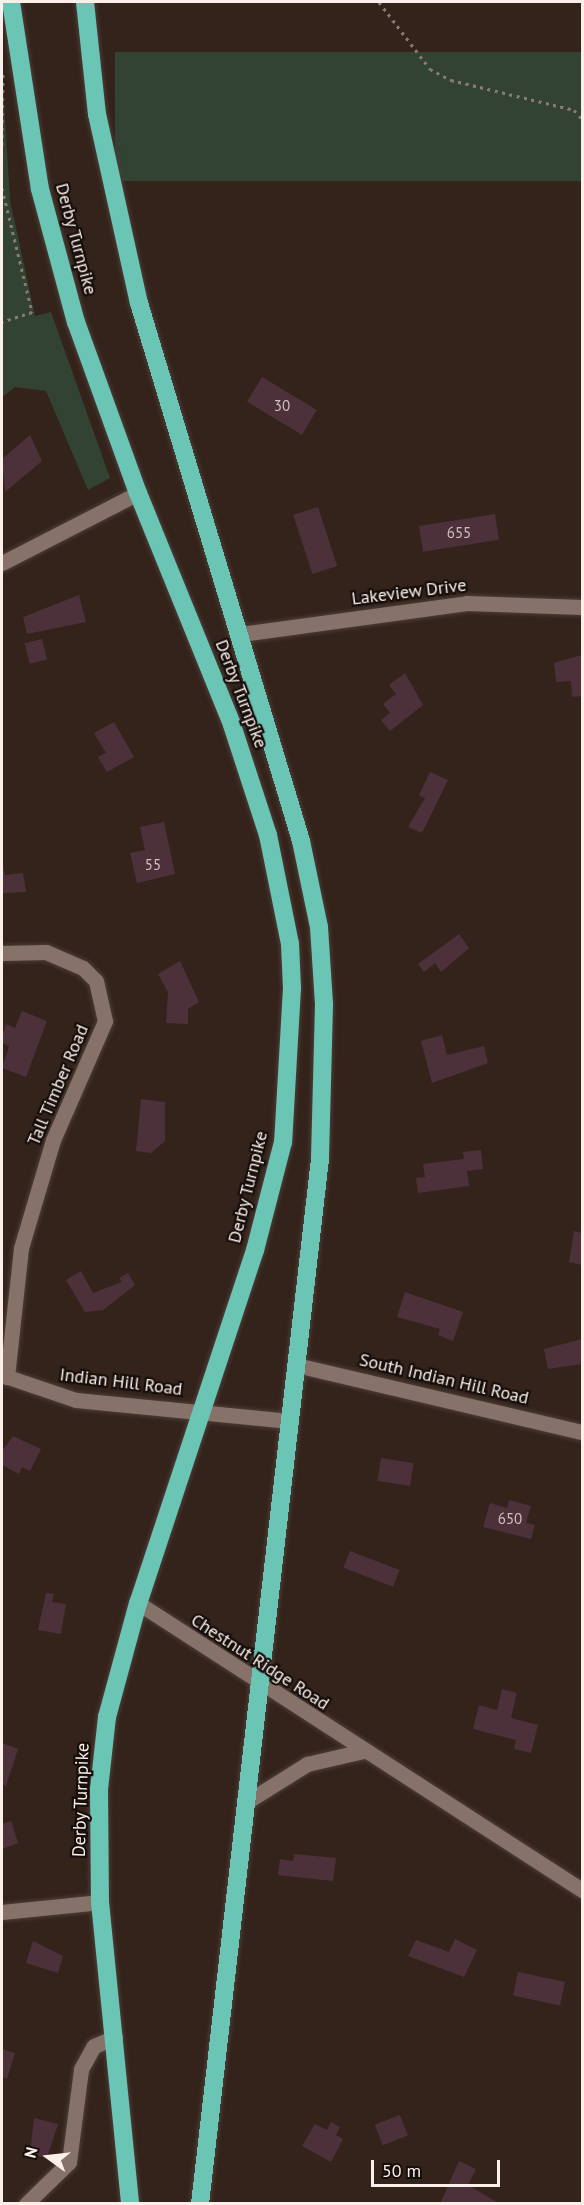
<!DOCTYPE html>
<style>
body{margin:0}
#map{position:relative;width:584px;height:2205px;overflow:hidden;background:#34231b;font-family:"PT Sans",sans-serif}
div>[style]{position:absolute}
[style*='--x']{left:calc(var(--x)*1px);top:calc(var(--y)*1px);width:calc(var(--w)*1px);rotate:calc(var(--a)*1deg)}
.green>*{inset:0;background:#324333;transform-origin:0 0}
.building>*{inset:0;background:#4c313b;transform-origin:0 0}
.path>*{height:3px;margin-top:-1.5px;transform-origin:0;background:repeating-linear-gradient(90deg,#897a74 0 3px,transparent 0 7.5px)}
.roads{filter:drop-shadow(0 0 2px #4c3e38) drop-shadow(0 0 2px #4c3e38)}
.minor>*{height:15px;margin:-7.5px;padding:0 7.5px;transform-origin:7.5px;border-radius:7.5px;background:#877269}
.highway>*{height:18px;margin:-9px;padding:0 9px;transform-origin:9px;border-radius:9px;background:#6ac5b5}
span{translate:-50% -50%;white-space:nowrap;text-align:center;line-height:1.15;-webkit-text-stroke:4.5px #160e0b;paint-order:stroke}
.number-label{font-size:15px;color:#cfc0be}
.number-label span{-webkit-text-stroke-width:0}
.street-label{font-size:18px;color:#fbefea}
.frame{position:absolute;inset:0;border:3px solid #fbefea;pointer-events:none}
.north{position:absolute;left:18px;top:2127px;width:60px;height:60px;-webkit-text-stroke:4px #160e0b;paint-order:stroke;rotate:285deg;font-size:16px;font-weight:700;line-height:24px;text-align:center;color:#fbefea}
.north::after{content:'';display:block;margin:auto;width:21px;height:27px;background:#fbefea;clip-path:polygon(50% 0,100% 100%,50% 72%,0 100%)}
.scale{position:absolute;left:371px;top:2160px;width:129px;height:27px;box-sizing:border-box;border:3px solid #fbefea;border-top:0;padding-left:8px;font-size:18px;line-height:21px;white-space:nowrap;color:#fbefea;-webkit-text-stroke:4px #160e0b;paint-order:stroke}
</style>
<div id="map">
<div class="green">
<i style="left:582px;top:52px;width:129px;height:467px;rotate:90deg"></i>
<i style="clip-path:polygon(2px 69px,10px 200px,35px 316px,51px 312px,110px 478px,88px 490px,46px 391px,15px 387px,2px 397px)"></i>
</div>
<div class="building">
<i style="left:262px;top:377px;width:64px;height:29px;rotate:31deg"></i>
<i style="clip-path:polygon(30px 435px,42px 461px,5px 492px,2px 459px)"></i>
<i style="left:318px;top:507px;width:62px;height:26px;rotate:72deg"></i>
<i style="left:495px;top:514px;width:26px;height:77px;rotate:81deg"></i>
<i style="clip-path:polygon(79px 595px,86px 622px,27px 634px,23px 617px)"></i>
<i style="left:42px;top:639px;width:21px;height:18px;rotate:76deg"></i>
<i style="clip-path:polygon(582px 655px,582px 696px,572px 697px,571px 681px,556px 682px,554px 663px)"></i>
<i style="clip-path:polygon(405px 673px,423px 705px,390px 731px,381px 720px,390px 713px,383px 704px,396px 694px,389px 685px)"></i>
<i style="clip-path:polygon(114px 722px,134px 757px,107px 772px,98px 757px,106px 753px,94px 733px)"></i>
<i style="clip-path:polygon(430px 772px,448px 780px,422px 833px,408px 827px,425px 798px,419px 795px)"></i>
<i style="clip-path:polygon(164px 822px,175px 874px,137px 883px,130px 853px,145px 850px,140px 827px)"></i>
<i style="clip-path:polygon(2px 860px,5px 875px,23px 873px,26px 892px,2px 893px)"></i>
<i style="clip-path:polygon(459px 934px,469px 948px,441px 972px,435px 963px,424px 972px,418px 964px)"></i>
<i style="clip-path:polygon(180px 961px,199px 1002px,188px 1009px,188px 1024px,166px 1023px,168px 992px,158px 974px)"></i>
<i style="clip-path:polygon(22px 1011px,47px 1021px,26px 1077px,2px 1068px,9px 1046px,2px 1043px,2px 1036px,6px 1024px,15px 1028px)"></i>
<i style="clip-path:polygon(442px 1035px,447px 1055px,484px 1046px,488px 1063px,432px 1083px,421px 1041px)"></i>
<i style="clip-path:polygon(141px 1099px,165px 1102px,165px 1141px,151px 1153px,136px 1151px)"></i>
<i style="clip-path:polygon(481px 1150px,483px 1169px,467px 1171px,469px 1186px,418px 1193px,416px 1178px,425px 1177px,423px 1164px,464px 1159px,463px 1152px)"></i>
<i style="clip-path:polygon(574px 1231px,582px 1233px,582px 1265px,569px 1262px)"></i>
<i style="clip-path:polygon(81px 1271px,93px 1293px,122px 1282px,119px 1278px,128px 1273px,135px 1285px,103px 1310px,85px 1312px,66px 1280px)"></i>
<i style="clip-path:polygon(405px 1292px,463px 1312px,453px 1341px,438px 1335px,440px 1329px,397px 1317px)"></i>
<i style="clip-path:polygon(582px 1339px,582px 1364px,548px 1369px,544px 1349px)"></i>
<i style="clip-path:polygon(13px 1436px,41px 1449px,30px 1471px,22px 1467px,19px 1474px,2px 1465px,2px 1451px)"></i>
<i style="left:381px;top:1458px;width:33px;height:23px;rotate:9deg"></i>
<i style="clip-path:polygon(509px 1500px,531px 1506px,526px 1523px,535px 1525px,531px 1539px,483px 1527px,490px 1503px,507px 1508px)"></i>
<i style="left:350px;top:1551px;width:53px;height:18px;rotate:21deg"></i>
<i style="clip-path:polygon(46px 1593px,54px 1594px,52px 1602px,66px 1604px,61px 1634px,38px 1630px)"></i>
<i style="clip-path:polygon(502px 1689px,517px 1693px,511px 1718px,538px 1725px,531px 1753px,514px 1749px,516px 1740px,473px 1729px,479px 1705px,497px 1710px)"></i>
<i style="clip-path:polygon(2px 1743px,18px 1749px,6px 1786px,2px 1784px)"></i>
<i style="clip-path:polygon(11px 1821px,18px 1843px,2px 1849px,2px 1824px)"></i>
<i style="clip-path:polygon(294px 1854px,336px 1858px,333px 1881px,278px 1875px,280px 1859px,293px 1861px)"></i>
<i style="clip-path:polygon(455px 1939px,477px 1950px,464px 1977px,408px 1956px,416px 1940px,449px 1952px)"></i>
<i style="clip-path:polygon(33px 1941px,63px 1956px,58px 1973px,26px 1963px)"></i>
<i style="left:518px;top:1972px;width:48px;height:24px;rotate:12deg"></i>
<i style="clip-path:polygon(2px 2049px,15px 2053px,7px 2079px,2px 2077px)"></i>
<i style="left:400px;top:2115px;width:22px;height:27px;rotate:69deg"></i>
<i style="clip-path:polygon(34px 2118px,58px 2124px,47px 2158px,30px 2154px)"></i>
<i style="clip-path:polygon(331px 2122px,340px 2127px,336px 2135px,343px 2139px,331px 2162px,302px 2146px,315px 2124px,327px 2130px)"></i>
<i style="clip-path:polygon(459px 2161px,476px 2169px,468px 2185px,500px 2204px,440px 2204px)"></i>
</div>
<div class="path">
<i style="--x:379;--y:2;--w:84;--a:52.7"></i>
<i style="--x:430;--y:69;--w:24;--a:28"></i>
<i style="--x:451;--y:80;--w:127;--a:13.7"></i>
<i style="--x:574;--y:110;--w:12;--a:48"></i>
<i style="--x:2;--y:145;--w:73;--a:-89.2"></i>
<i style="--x:2;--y:188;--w:128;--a:76.4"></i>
<i style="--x:32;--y:312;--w:32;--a:162"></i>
</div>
<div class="roads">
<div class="minor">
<i style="--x:2;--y:563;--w:153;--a:-27.2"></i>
<i style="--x:241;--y:634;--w:228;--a:-7.8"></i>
<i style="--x:467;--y:603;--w:115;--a:2"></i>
<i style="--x:2;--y:953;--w:44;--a:-1.3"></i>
<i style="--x:46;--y:952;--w:40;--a:23.4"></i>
<i style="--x:83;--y:968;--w:18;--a:45"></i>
<i style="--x:96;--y:981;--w:41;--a:77.3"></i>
<i style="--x:105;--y:1021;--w:130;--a:113.6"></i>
<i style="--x:53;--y:1140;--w:113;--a:106.5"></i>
<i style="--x:21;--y:1248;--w:130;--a:96.2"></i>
<i style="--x:296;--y:1365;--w:294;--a:13.2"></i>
<i style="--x:2;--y:1375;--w:78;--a:18.7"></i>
<i style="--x:76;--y:1400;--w:215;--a:5.6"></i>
<i style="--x:138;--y:1603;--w:529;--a:32.88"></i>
<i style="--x:248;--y:1801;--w:70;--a:-32.1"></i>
<i style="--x:307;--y:1764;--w:57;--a:-13.1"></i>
<i style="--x:2;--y:1912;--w:99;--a:-5.8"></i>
<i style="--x:26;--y:2204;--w:60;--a:-44.3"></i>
<i style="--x:69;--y:2162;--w:94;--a:-82.6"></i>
<i style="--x:81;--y:2069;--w:26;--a:-61"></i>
<i style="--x:94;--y:2046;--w:23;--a:-23"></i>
</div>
<div class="highway">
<i style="--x:11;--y:2;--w:189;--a:81.2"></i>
<i style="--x:40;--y:189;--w:138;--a:74.9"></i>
<i style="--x:76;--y:322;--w:182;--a:70.1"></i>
<i style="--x:138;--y:493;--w:250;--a:67.9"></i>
<i style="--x:232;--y:725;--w:116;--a:71.9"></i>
<i style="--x:268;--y:835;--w:111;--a:78.6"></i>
<i style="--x:290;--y:944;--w:44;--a:87.4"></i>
<i style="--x:292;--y:988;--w:154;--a:93.3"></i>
<i style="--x:283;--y:1142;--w:112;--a:104.5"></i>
<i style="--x:255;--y:1250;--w:372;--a:108.3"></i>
<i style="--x:138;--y:1603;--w:118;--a:105.2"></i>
<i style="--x:107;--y:1717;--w:72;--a:96.3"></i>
<i style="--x:99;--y:1789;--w:113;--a:89.5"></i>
<i style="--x:100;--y:1902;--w:303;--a:84.3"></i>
<i style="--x:85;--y:2;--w:113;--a:83.9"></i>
<i style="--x:97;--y:114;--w:194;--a:77.5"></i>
<i style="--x:139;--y:303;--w:562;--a:73.24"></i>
<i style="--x:301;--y:841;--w:88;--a:78.2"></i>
<i style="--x:319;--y:927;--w:78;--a:86.3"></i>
<i style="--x:324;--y:1005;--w:154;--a:91.5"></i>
<i style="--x:320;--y:1159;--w:1052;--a:96.55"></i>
</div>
</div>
<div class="number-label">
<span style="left:282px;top:406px">30</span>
<span style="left:459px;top:533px">655</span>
<span style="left:153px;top:865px">55</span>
<span style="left:510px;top:1519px">650</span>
</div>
<div class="street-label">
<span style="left:76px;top:239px;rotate:75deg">Derby Turnpike</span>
<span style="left:409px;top:592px;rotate:-7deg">Lakeview Drive</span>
<span style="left:241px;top:694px;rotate:69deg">Derby Turnpike</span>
<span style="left:58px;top:1085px;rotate:-67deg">Tall Timber Road</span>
<span style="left:248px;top:1187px;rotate:-76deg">Derby Turnpike</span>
<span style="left:444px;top:1379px;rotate:13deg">South Indian Hill Road</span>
<span style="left:121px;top:1382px;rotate:7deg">Indian Hill Road</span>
<span style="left:260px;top:1662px;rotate:33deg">Chestnut Ridge Road</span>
<span style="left:81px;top:1800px;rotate:-88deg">Derby Turnpike</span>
</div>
<div class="frame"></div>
<div class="north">N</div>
<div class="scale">50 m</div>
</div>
